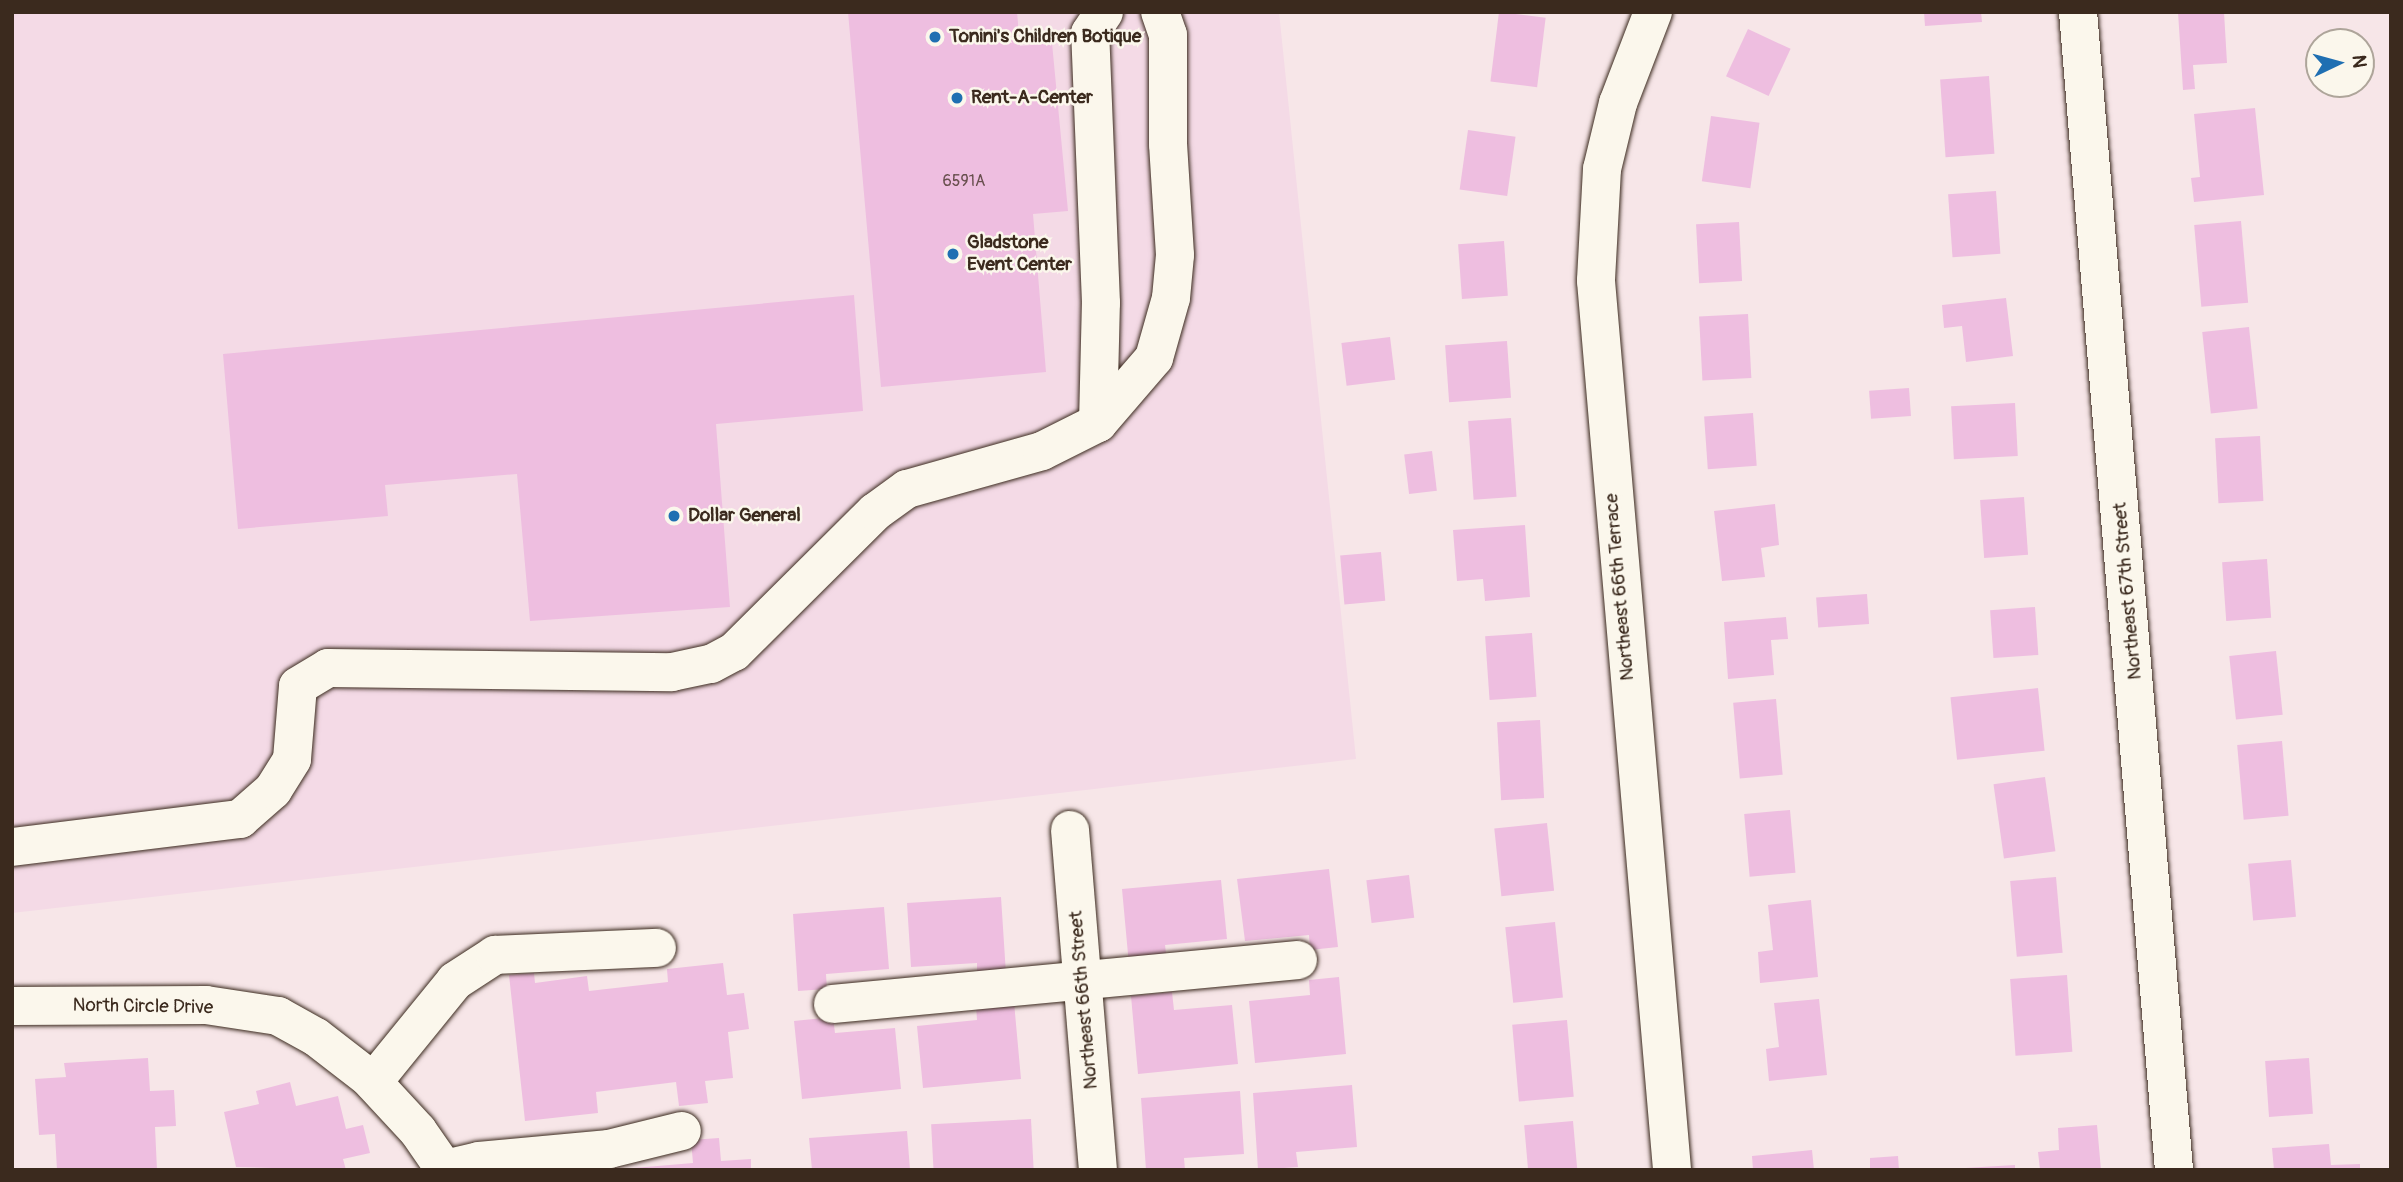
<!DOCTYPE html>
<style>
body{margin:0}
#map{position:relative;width:2403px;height:1182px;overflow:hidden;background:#f7e6e8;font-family:Pangolin,sans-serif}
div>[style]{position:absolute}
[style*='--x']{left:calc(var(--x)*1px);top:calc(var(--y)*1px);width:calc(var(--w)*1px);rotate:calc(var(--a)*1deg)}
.built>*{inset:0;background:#f4dae6}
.building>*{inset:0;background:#eebee0;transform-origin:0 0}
.roads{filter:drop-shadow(0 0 2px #3b2a1e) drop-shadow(0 0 2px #3b2a1e)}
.minor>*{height:38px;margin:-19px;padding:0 19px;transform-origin:19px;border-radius:19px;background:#fbf7ec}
.dots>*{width:19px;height:19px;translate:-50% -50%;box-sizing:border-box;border:4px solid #fbf7ec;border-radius:50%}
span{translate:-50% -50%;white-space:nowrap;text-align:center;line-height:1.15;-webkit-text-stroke:5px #fbf7ec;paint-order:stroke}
.number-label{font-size:16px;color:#684f4e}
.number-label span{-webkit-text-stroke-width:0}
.poi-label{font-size:19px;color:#3b2a1e;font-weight:700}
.left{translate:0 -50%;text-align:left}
.street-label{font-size:19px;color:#3b2a1e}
.frame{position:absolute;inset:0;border:14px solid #3b2a1e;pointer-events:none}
.north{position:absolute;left:2305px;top:28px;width:70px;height:70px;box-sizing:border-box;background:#fbf7ec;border:2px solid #aea59a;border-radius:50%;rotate:85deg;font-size:19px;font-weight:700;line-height:28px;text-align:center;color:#3b2a1e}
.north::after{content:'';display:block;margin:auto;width:24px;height:32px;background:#1f6fb2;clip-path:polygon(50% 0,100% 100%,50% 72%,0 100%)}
</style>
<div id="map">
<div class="built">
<i style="clip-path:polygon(12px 12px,1279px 12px,1356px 759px,12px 913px)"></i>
</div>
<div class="building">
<i style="clip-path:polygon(848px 12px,1017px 12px,1020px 46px,1052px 43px,1068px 211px,1033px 214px,1046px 372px,881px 387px)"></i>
<i style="left:1499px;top:12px;width:47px;height:70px;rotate:7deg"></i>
<i style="clip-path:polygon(1924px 12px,1981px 12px,1982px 22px,1925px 26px)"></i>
<i style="clip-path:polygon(2178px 12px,2224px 12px,2227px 63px,2193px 65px,2195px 89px,2183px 90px)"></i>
<i style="left:1748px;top:29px;width:47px;height:52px;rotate:25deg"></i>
<i style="left:1989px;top:76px;width:78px;height:49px;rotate:86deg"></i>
<i style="clip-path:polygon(2255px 108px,2264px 195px,2194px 202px,2191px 178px,2200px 177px,2194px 114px)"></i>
<i style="left:1711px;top:116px;width:49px;height:66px;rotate:8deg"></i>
<i style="left:1468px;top:130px;width:48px;height:60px;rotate:8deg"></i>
<i style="left:1996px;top:191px;width:63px;height:48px;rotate:86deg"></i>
<i style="left:2241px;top:221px;width:82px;height:47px;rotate:85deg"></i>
<i style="left:1739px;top:222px;width:59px;height:43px;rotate:87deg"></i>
<i style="left:1504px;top:241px;width:55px;height:46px;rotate:86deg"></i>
<i style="clip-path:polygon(854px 295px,863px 411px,716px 424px,730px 607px,530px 621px,517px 474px,385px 485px,388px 516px,238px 529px,223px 354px)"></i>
<i style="clip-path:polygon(2006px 298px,2013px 356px,1966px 362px,1962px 326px,1944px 328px,1942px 305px)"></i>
<i style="left:1748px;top:314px;width:64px;height:49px;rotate:87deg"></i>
<i style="left:2249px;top:327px;width:82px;height:47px;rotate:84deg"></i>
<i style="left:1390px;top:337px;width:43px;height:49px;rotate:83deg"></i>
<i style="left:1507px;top:341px;width:57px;height:62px;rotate:86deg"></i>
<i style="left:1909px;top:388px;width:28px;height:40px;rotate:86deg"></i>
<i style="left:2015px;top:403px;width:53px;height:64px;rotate:87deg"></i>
<i style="left:1753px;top:413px;width:53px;height:49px;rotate:86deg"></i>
<i style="left:1511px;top:418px;width:79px;height:43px;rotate:86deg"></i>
<i style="left:2260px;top:436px;width:65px;height:45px;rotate:87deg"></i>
<i style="left:1432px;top:451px;width:40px;height:28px;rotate:83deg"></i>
<i style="left:2024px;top:497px;width:58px;height:44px;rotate:86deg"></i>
<i style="clip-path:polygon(1775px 504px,1779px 545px,1761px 548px,1765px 577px,1722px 581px,1714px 511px)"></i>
<i style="clip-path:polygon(1525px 525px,1530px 597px,1485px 601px,1483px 579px,1457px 581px,1453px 530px)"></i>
<i style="left:1381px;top:552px;width:49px;height:41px;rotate:85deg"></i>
<i style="left:2267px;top:559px;width:59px;height:45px;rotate:86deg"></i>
<i style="left:1867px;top:594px;width:30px;height:51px;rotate:86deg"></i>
<i style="left:2035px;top:607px;width:48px;height:45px;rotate:86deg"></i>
<i style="clip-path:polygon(1786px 617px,1788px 639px,1771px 640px,1774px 675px,1728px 679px,1724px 622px)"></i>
<i style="left:1532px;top:633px;width:64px;height:47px;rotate:86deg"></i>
<i style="left:2276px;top:651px;width:64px;height:47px;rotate:84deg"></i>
<i style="left:2038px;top:688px;width:63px;height:88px;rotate:84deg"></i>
<i style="left:1776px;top:699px;width:76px;height:43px;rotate:85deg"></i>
<i style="left:1540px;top:720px;width:78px;height:43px;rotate:87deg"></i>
<i style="left:2282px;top:741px;width:75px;height:45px;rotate:85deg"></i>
<i style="left:2045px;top:777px;width:75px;height:52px;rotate:82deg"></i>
<i style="left:1790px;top:810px;width:63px;height:46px;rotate:85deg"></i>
<i style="left:1547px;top:823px;width:68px;height:53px;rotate:84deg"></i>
<i style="left:2291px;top:860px;width:57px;height:43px;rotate:85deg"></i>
<i style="clip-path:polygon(1329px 869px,1338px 947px,1310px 950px,1309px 935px,1245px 941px,1237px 879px)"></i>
<i style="left:1409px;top:875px;width:43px;height:43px;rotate:83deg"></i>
<i style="left:2056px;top:877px;width:76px;height:46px;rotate:85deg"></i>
<i style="clip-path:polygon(1221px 880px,1227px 939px,1165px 945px,1167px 961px,1129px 965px,1122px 889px)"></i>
<i style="clip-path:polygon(1001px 897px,1006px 974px,977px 976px,977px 963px,911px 967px,907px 903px)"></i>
<i style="clip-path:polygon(1811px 900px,1818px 977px,1760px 983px,1758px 952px,1773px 950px,1768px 905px)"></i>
<i style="clip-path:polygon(884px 907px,889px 969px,826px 974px,827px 989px,798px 991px,793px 914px)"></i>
<i style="left:1555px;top:922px;width:76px;height:50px;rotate:84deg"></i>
<i style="clip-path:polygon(723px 963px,727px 995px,744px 993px,749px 1029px,728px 1032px,733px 1078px,705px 1081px,708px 1103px,679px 1106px,676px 1082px,596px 1092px,598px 1113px,525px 1121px,509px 975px,534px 973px,535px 983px,587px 976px,589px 991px,668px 982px,667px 969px)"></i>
<i style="left:2067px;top:975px;width:77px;height:57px;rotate:86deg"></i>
<i style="clip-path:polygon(1339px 977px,1346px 1054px,1255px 1063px,1249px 1001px,1310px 995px,1309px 980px)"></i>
<i style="clip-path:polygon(1172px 992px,1174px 1010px,1232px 1005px,1238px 1064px,1138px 1074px,1131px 996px)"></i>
<i style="clip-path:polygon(1819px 999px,1827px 1075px,1769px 1081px,1766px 1049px,1779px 1047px,1774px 1003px)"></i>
<i style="clip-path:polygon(1014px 1002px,1021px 1079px,923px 1088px,917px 1026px,977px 1020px,976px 1005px)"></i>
<i style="clip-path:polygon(833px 1017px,835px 1033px,895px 1028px,901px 1089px,802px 1099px,794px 1021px)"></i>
<i style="left:1567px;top:1020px;width:77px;height:55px;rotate:85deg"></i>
<i style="clip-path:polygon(148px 1058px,150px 1091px,174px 1090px,176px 1126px,155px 1127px,157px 1170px,57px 1170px,55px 1134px,39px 1135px,35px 1079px,66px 1077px,64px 1063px)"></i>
<i style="left:2309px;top:1058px;width:56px;height:44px;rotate:86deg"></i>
<i style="clip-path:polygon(290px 1082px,296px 1106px,338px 1096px,346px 1129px,363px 1125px,370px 1153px,343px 1159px,346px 1170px,236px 1167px,224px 1112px,259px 1104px,256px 1091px)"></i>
<i style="clip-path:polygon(1352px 1085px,1357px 1147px,1296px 1152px,1298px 1167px,1258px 1170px,1253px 1093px)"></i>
<i style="clip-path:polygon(1240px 1091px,1244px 1154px,1184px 1158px,1185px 1170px,1146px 1170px,1141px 1098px)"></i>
<i style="left:1031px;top:1119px;width:51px;height:100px;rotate:87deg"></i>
<i style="left:1573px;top:1121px;width:49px;height:49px;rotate:85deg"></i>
<i style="clip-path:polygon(2097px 1125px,2101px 1170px,2040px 1170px,2038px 1152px,2059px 1150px,2058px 1128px)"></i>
<i style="clip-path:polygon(907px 1131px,910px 1170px,812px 1170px,809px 1138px)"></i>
<i style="clip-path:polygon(719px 1138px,721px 1161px,751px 1159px,751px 1170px,610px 1170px,693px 1163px,691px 1140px)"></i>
<i style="clip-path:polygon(2329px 1144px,2331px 1165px,2360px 1164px,2360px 1170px,2274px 1170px,2272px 1148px)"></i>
<i style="clip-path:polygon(1812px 1150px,1814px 1170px,1753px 1170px,1752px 1156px)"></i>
<i style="clip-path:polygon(1898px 1156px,1899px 1170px,1870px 1170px,1870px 1158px)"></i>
<i style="clip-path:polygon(2015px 1165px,2015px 1170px,1965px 1170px,1965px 1168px)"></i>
</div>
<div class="roads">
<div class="minor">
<i style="--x:1653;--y:12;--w:97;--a:111"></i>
<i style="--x:1618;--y:103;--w:68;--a:103.6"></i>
<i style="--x:1602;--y:169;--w:112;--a:93.1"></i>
<i style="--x:1596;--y:281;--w:892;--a:85.11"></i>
<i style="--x:2078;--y:12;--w:1162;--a:85.26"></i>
<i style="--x:1098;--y:423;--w:120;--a:-88.6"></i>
<i style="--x:1101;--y:303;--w:270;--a:-92.3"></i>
<i style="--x:1090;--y:33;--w:25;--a:-56"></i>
<i style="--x:1070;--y:830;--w:341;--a:85.3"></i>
<i style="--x:12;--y:847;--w:230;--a:-7"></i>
<i style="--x:240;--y:819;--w:44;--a:-41.3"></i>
<i style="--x:273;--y:790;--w:36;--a:-58"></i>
<i style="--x:292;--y:759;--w:73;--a:-85.3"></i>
<i style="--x:298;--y:686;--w:35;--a:-31"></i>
<i style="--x:328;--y:668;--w:344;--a:0.7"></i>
<i style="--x:672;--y:672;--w:40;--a:-12"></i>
<i style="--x:711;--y:664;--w:26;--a:-28"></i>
<i style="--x:734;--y:652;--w:199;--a:-44.8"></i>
<i style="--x:875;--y:512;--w:39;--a:-36"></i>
<i style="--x:907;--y:489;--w:140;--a:-15.7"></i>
<i style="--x:1042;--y:451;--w:63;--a:-26.6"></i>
<i style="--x:1098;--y:423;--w:86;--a:-49.3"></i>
<i style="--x:1154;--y:358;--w:62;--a:-74.2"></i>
<i style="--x:1171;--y:298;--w:43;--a:-84.7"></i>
<i style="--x:1175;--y:255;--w:111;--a:-93.6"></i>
<i style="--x:1168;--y:144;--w:109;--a:-90"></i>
<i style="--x:1168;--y:35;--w:24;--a:-109"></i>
<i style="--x:833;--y:1004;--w:467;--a:-5.4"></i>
<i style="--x:12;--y:1006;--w:194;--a:-0.3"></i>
<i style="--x:206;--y:1005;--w:73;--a:8.7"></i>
<i style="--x:278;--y:1016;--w:43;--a:28.9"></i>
<i style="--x:316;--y:1037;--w:67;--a:37.7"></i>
<i style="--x:369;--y:1078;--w:72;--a:47.2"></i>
<i style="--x:418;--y:1131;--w:47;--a:55.3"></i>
<i style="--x:373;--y:1082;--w:130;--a:-50.9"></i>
<i style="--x:455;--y:981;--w:48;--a:-33"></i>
<i style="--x:495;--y:955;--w:162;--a:-2.5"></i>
<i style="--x:445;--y:1169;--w:35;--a:-13"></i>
<i style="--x:479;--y:1161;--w:131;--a:-5.3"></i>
<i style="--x:609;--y:1149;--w:75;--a:-13.9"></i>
</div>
</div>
<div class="dots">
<i style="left:935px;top:37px;background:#1f6fb2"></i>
<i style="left:957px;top:98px;background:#1f6fb2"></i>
<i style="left:953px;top:254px;background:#1f6fb2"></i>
<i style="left:674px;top:516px;background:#1f6fb2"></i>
</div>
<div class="number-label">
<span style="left:964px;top:181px">6591A</span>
</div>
<div class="poi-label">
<span class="left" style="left:949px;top:37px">Tonini's Children Botique</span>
<span class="left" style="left:971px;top:98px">Rent-A-Center</span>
<span class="left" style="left:967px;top:254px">Gladstone<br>Event Center</span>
<span class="left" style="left:688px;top:516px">Dollar General</span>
</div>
<div class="street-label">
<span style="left:1620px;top:587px;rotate:-95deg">Northeast 66th Terrace</span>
<span style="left:2128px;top:591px;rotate:-95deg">Northeast 67th Street</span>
<span style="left:1084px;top:1000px;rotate:-95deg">Northeast 66th Street</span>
<span style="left:143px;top:1007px;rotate:1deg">North Circle Drive</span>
</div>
<div class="frame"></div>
<div class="north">N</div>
</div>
